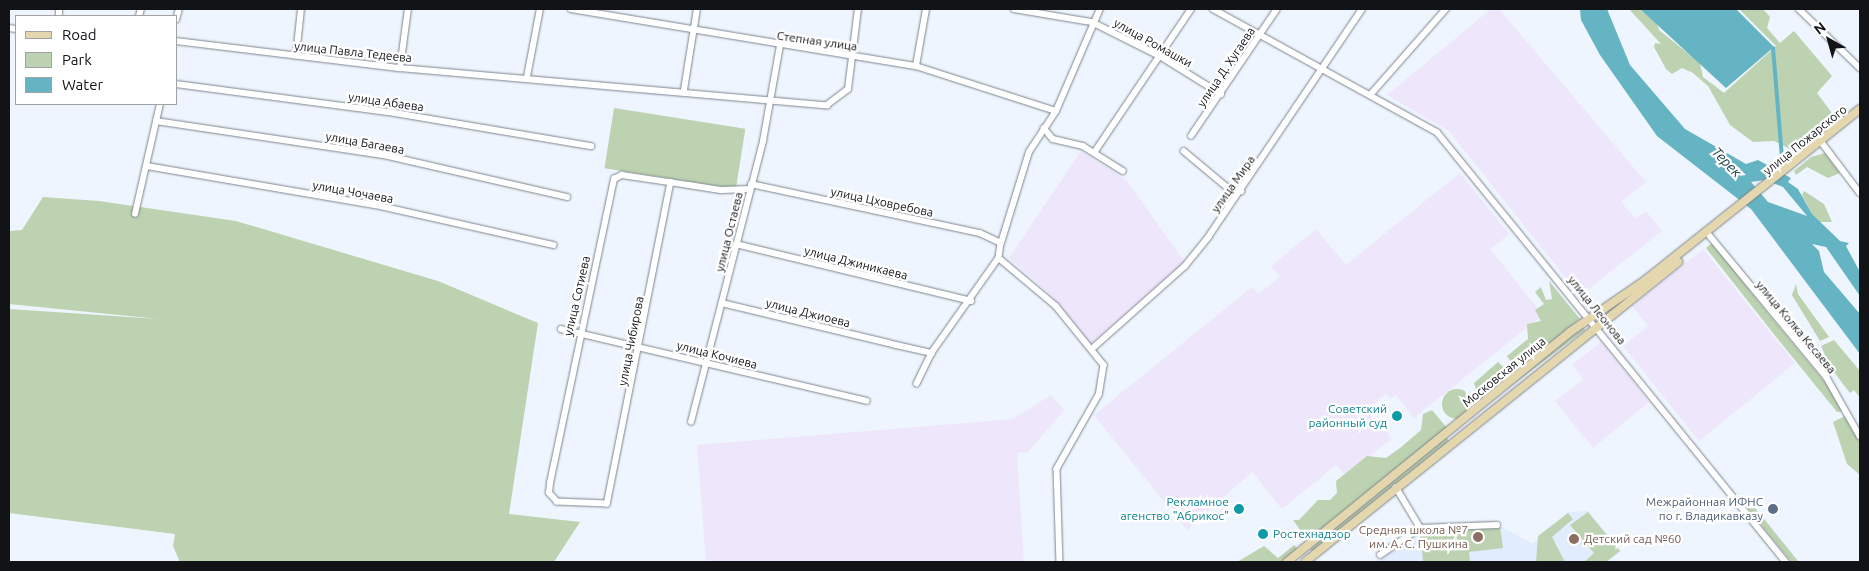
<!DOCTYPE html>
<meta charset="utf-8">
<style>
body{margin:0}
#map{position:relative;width:1869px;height:571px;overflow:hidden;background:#eef5fe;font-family:Ubuntu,sans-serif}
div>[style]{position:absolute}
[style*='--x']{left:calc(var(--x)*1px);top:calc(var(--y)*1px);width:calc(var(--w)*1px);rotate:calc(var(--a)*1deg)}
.industrial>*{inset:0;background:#eee6fb}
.built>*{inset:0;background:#e1ecfc}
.green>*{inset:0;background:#bcd2b1;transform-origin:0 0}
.round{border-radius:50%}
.water>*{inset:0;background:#65b4c3}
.canal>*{height:4px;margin:-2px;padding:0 2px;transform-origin:2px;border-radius:2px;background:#65b4c3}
.roads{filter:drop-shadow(0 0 1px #7e848d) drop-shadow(0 0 1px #7e848d)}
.minor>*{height:5.5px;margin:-2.75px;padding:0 2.75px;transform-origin:2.75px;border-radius:2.75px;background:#fff}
.major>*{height:8px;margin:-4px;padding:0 4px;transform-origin:4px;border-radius:4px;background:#e5d7ad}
.dots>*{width:14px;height:14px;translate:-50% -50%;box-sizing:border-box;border:2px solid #fff;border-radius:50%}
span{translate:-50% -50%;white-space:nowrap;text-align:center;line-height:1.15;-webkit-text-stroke:4.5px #fff;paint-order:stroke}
.street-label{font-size:12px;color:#111317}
.culture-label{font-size:12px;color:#0d838f}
.right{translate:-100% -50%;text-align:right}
.left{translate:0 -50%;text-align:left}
.service-label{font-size:12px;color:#4e5e75}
.education-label{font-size:12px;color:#785e54}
.water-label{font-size:14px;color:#1e434a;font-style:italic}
.frame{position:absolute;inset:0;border:10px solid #111317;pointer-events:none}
.legend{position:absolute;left:15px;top:15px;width:162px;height:90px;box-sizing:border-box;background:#fff;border:1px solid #a0a1a2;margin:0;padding:6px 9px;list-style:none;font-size:15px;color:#111317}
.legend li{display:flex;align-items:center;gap:10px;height:25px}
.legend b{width:25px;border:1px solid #a0a1a2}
.north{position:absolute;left:1804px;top:15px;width:50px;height:50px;-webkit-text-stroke:4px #fff;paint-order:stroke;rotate:322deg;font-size:14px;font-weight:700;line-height:20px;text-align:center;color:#111317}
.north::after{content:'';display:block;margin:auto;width:18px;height:22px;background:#111317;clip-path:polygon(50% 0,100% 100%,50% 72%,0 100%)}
</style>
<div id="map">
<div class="industrial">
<i style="clip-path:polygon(1491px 9px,1499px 9px,1646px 182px,1621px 202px,1636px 219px,1646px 211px,1662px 231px,1580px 296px,1449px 131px,1387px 95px)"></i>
<i style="clip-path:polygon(1081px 151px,1126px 180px,1185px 262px,1091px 344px,1050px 294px,1009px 258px)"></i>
<i style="clip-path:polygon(1460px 173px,1509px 234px,1490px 249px,1543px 315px,1414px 418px,1396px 395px,1390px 399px,1386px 394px,1368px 409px,1392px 438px,1346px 476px,1336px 465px,1282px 509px,1252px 472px,1187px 530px,1094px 415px,1252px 287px,1258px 294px,1268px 287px,1280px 277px,1271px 266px,1316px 229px,1346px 265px)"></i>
<i style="clip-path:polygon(1703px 249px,1795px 363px,1699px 441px,1623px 346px,1648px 326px,1632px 306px)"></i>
<i style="clip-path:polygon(1601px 342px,1649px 402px,1593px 448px,1555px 401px,1583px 379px,1572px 365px)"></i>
<i style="clip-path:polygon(1051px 395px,1064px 410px,1028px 452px,1017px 453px,1024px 562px,706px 562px,697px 445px,1013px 419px)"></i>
</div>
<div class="built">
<i style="clip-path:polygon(1588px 511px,1621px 551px,1607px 562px,1376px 562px,1420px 532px,1500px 526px,1533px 544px,1568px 512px)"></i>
</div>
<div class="green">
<i style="clip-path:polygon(1629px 9px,1639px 9px,1657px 23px,1659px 30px,1700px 63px,1703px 77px,1724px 93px,1776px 46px,1739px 9px,1763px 9px,1770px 17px,1767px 28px,1780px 43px,1794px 31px,1832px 76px,1817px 93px,1835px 117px,1796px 152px,1774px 141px,1753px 142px,1730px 125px,1708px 86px,1693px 73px,1682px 68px,1672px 74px,1666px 69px,1654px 47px,1655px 43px,1661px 44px)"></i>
<i style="left:614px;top:108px;width:133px;height:61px;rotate:9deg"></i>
<i style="clip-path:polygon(1825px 153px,1840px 173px,1828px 178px,1807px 167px,1796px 175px,1794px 171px,1811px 157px)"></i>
<i style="clip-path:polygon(1804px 191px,1824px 204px,1832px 222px,1819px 222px,1812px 214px,1802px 195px)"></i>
<i style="clip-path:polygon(43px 197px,99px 201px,236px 221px,438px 281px,538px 323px,509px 514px,580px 522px,554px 562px,180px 562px,173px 546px,175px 534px,9px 513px,9px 309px,159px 319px,9px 304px,9px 231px,22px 230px)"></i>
<i style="clip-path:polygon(1712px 243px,1767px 312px,1848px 410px,1837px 412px,1773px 333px,1706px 248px)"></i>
<i style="clip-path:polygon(1549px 281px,1580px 319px,1516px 370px,1507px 356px,1528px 339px,1527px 324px,1541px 321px,1535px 310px,1544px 304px,1535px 292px,1541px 287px,1546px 300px,1552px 299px)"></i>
<i style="clip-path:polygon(1796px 284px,1798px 294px,1829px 337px,1820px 341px,1792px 295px)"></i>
<i style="clip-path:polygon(1786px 312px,1806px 336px,1806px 339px,1799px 340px,1778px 315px)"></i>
<i style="left:1582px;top:326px;width:5px;height:166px;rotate:53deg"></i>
<i style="clip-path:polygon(1834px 340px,1860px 371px,1860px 398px,1854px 390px,1850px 393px,1830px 367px,1821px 346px)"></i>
<i style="clip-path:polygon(1498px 362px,1511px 374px,1479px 398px,1474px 383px)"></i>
<i class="round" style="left:1442px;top:389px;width:30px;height:30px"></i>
<i style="clip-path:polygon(1432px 410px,1447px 428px,1308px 541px,1293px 520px,1299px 520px,1318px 500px,1330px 500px,1337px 493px,1336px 481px,1367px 456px,1386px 458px,1400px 448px,1421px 430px,1423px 414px)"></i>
<i style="clip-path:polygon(1849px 414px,1860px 438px,1860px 475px,1847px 464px,1833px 422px)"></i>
<i style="left:1445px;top:436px;width:8px;height:176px;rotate:50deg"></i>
<i style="left:1747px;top:498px;width:82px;height:6px;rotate:51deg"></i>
<i style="clip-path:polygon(1588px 512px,1620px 551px,1606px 562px,1584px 562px,1594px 553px,1570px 525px)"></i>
<i style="clip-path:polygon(1568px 513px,1573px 519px,1552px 537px,1565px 562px,1536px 562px,1538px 536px)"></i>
<i style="clip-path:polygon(1500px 526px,1503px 548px,1469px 552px,1470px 562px,1423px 562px,1420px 532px)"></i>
<i style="clip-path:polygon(1294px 545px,1298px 549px,1282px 562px,1237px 562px,1264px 546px,1278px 558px)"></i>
</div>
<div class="water">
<i style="clip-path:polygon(evenodd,1580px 9px,1607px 9px,1630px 65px,1685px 129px,1746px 164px,1758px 160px,1791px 178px,1788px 182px,1798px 189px,1812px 214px,1840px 241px,1849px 243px,1846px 246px,1860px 272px,1860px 296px,1826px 247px,1812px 244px,1819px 251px,1824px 272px,1860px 314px,1860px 354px,1751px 209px,1657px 136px,1600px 55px,1581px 20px,1580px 9px,1765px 180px,1783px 187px,1807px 216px,1768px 202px,1751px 182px,1765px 180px)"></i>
<i style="clip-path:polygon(1640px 9px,1736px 9px,1774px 47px,1726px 88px)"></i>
</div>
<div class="canal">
<i style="--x:1773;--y:48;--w:122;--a:85.3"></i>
</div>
<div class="roads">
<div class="minor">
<i style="--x:571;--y:9;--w:350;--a:9.4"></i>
<i style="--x:916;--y:66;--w:147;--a:17.8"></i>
<i style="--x:1014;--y:9;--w:79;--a:9.5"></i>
<i style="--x:1092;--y:22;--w:76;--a:26.6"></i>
<i style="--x:1160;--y:56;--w:72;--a:31.9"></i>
<i style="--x:1213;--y:9;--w:256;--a:28.8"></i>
<i style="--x:1437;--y:132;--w:554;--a:50.94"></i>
<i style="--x:1799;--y:9;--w:85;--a:44"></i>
<i style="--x:59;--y:16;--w:7;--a:-90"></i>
<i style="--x:139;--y:16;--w:7;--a:-74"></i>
<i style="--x:176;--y:20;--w:11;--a:-75"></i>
<i style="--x:9;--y:28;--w:7;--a:8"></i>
<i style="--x:176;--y:41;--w:226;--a:6.9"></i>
<i style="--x:400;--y:68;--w:429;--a:5"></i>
<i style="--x:827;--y:105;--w:26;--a:-37"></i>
<i style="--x:848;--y:89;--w:81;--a:-82.9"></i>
<i style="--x:296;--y:56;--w:47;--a:-83.9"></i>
<i style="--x:916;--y:66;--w:58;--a:-80"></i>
<i style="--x:400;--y:68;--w:60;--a:-82.3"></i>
<i style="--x:527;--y:77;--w:69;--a:-79.2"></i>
<i style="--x:176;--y:84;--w:221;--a:7.5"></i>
<i style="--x:395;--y:113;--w:199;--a:9.6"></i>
<i style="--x:684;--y:90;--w:82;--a:-80.9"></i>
<i style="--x:1371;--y:94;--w:113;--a:-48.6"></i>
<i style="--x:156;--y:121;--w:231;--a:8.5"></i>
<i style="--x:384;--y:155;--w:188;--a:12.9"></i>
<i style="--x:1044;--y:128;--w:14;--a:51"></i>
<i style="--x:1053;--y:139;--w:31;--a:13"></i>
<i style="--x:1083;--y:146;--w:47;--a:32"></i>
<i style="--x:1191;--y:136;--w:153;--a:-55.9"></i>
<i style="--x:1823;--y:144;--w:61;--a:52.9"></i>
<i style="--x:1184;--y:151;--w:56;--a:39.9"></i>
<i style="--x:1227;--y:187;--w:15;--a:16"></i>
<i style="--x:1094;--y:153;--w:174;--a:-56"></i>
<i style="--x:147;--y:166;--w:232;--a:9.7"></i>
<i style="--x:376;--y:205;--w:182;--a:12.7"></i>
<i style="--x:671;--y:182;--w:328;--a:101.2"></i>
<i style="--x:607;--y:504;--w:50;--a:-177.7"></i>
<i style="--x:557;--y:502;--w:12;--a:-132"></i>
<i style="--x:549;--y:493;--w:10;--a:-84"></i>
<i style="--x:550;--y:483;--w:311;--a:-78.1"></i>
<i style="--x:614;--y:179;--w:9;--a:-27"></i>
<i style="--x:622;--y:175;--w:68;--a:8.5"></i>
<i style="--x:689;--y:185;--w:33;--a:9"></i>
<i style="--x:722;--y:190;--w:28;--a:-2"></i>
<i style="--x:751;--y:184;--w:234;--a:12.1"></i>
<i style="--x:980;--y:233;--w:23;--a:25"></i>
<i style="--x:1001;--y:243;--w:15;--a:98"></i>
<i style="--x:999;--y:258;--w:116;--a:125.2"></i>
<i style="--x:932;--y:353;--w:34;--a:116"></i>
<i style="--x:135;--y:214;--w:113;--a:-77.2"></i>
<i style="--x:1710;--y:236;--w:182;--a:50.4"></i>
<i style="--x:1826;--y:376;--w:69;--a:60.5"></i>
<i style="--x:1001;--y:243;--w:95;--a:-72.9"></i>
<i style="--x:1029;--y:152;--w:49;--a:-56.6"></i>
<i style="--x:1056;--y:111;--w:111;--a:-66.7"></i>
<i style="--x:736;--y:244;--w:242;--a:13.6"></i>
<i style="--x:999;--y:258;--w:75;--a:40.1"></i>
<i style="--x:1056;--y:306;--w:76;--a:50.9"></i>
<i style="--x:1104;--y:365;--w:30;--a:99"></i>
<i style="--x:1099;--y:395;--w:85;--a:119.6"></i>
<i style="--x:1057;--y:469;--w:93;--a:88.2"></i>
<i style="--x:722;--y:303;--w:172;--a:13.5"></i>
<i style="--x:561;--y:329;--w:314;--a:13.2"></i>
<i style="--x:892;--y:344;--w:41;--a:12.7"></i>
<i style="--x:1094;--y:347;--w:122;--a:-41.7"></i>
<i style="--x:1185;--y:266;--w:38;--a:-51"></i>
<i style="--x:1209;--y:236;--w:274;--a:-56"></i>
<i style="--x:691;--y:422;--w:290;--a:-75.6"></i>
<i style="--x:763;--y:141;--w:97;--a:-79.9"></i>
<i style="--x:1420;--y:528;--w:77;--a:-2.2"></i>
<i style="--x:1380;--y:555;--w:48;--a:-34"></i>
<i style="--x:1420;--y:528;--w:47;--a:-121"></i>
</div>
<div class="major">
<i style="--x:1287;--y:562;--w:365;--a:-39.1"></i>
<i style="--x:1570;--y:332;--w:93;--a:-34.5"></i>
<i style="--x:1647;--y:279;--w:273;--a:-38.6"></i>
<i style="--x:1305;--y:562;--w:479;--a:-38.8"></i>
</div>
</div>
<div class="dots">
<i style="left:1397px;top:416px;background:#0f9aa8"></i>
<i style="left:1239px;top:509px;background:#0f9aa8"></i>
<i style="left:1773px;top:509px;background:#5c6f8a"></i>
<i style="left:1263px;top:534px;background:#0f9aa8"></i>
<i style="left:1478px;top:537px;background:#8d6e63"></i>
<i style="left:1574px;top:539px;background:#8d6e63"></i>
</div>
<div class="street-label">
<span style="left:817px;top:41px;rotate:8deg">Степная улица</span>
<span style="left:1153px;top:43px;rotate:29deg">улица Ромашки</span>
<span style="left:353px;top:52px;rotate:6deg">улица Павла Тедеева</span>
<span style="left:1226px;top:67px;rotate:-56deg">улица Д. Хугаева</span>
<span style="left:386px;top:102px;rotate:8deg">улица Абаева</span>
<span style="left:1805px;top:140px;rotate:-39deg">улица Пожарского</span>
<span style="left:365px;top:143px;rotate:10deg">улица Багаева</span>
<span style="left:1233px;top:184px;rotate:-55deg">улица Мира</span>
<span style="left:353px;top:192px;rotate:10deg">улица Чочаева</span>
<span style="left:882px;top:202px;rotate:12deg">улица Цховребова</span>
<span style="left:729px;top:232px;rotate:-76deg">улица Остаева</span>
<span style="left:856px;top:263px;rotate:14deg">улица Джиникаева</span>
<span style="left:577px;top:296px;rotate:-77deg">улица Сотиева</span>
<span style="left:1597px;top:310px;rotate:51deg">улица Леонова</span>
<span style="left:808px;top:313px;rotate:14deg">улица Джиоева</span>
<span style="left:1796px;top:327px;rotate:50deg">улица Колка Кесаева</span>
<span style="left:631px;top:341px;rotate:-79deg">улица Чибирова</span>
<span style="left:717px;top:355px;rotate:14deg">улица Кочиева</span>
<span style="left:1504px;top:372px;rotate:-39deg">Московская улица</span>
</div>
<div class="culture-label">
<span class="right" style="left:1387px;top:416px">Советский<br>районный суд</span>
<span class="right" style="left:1229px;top:509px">Рекламное<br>агенство "Абрикос"</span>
<span class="left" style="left:1273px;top:534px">Ростехнадзор</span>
</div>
<div class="service-label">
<span class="right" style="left:1763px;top:509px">Межрайонная ИФНС<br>по г. Владикавказу</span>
</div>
<div class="education-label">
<span class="right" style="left:1468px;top:537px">Средняя школа №7<br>им. А. С. Пушкина</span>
<span class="left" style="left:1584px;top:539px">Детский сад №60</span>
</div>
<div class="water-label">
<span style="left:1727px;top:162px;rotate:46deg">Терек</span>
</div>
<div class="frame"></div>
<ul class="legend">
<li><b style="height:6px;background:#e5d7ad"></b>Road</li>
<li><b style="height:14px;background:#bcd2b1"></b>Park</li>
<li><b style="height:14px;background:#65b4c3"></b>Water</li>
</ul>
<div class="north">N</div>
</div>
